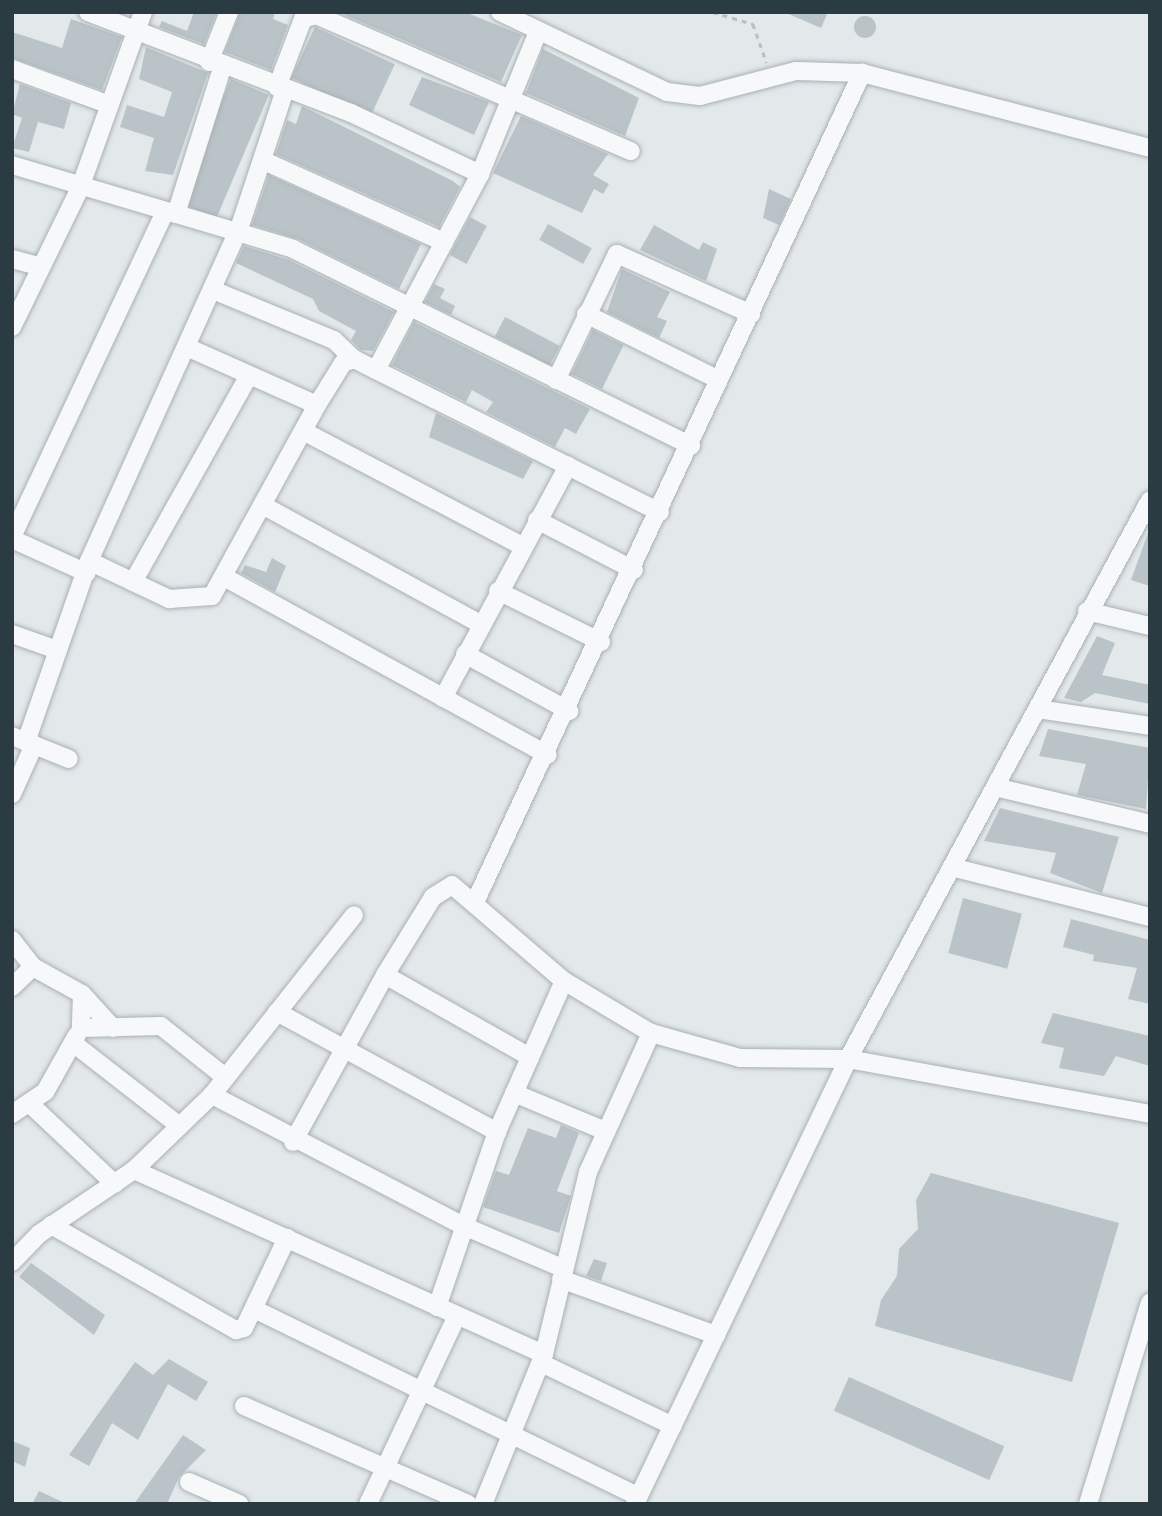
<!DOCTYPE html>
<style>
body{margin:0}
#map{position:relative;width:1162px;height:1516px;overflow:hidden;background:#e3e8eb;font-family:"PT Sans",sans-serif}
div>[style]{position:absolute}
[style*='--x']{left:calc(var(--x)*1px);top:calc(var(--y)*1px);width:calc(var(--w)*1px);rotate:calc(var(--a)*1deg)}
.building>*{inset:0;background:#bac3c7;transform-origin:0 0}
.round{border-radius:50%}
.path>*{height:2.5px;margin-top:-1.25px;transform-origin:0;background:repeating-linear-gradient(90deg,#b9bfc2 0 5px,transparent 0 10px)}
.roads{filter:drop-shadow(0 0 2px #a8b1b5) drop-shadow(0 0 2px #a8b1b5)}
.street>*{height:18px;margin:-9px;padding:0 9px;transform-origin:9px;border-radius:9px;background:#f6f8f9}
span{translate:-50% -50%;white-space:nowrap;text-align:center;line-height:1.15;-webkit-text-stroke:7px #f3f6f8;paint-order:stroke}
.frame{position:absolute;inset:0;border:14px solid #2b3b42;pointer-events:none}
</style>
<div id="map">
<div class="building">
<i style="clip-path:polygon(194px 12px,217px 12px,204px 44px,159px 27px,162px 21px,187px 31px)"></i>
<i style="clip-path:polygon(240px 12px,275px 12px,273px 19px,288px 25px,271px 70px,225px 52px)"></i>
<i style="clip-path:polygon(338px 12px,465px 12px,522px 35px,501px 82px)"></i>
<i style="clip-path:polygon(784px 12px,828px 12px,821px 28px)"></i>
<i class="round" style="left:854px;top:16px;width:22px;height:22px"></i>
<i style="clip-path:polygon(71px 19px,122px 37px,102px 90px,12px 58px,12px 32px,62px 48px)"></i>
<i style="left:315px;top:27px;width:88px;height:56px;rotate:25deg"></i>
<i style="clip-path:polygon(146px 47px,208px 73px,173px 175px,145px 171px,154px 138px,120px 127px,127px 105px,164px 117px,172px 92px,139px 79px)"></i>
<i style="clip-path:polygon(543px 49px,639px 98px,625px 136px,526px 93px)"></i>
<i style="clip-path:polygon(422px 77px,489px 102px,474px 135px,409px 105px)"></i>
<i style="left:231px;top:79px;width:41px;height:134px;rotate:23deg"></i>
<i style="clip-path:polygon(20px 84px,71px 103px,64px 129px,38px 122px,29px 152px,12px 148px,22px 118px,12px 114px)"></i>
<i style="clip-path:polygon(302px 106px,453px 181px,460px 187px,439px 227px,276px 154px,287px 120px,296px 124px)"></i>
<i style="clip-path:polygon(521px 116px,608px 154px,593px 175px,609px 184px,603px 194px,594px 189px,582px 213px,493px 173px)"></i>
<i style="clip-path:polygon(269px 175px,421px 244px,399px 289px,298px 239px,252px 225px)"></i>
<i style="clip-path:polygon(769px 189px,791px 199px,779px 225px,763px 218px)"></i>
<i style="left:470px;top:217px;width:19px;height:43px;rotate:28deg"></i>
<i style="left:548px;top:224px;width:50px;height:18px;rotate:29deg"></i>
<i style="clip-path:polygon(654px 225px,699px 250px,703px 242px,717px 249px,706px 281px,640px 250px)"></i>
<i style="clip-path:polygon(244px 246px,289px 260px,394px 312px,373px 351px,361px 350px,351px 340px,356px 331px,319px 311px,313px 299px,236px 263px)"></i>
<i style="clip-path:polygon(622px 269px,670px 292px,657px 317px,667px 321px,659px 338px,607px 312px)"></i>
<i style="clip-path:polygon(434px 284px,445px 289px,440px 298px,455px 306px,451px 315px,425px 302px)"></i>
<i style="left:505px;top:317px;width:62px;height:22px;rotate:28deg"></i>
<i style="clip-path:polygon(414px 322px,590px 409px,576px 434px,565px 428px,555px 447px,486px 412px,493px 402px,472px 390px,466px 402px,392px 365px)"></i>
<i style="left:593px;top:330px;width:34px;height:49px;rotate:26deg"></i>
<i style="clip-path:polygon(436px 413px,533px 461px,523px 479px,429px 437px)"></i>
<i style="clip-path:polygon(1148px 533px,1150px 533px,1150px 586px,1131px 580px)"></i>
<i style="clip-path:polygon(272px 558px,286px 566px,275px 592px,241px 573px,245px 565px,266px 572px)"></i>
<i style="clip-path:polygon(1097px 636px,1115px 643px,1102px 675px,1150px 685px,1150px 704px,1095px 693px,1081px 702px,1064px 698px)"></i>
<i style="clip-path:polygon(1048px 729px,1150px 748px,1146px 809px,1077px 795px,1086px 764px,1039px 756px)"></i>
<i style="clip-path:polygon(1000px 808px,1119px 837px,1102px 893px,1050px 873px,1056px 853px,984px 841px)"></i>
<i style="left:963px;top:898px;width:61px;height:57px;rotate:15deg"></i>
<i style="clip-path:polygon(1071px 919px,1150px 940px,1150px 1004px,1128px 999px,1137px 968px,1093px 961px,1094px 955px,1063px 947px)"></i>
<i style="clip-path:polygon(1053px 1013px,1150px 1036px,1150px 1066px,1116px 1056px,1104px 1076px,1059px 1068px,1064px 1048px,1041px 1043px)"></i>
<i style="clip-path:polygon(561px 1125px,579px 1133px,557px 1191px,571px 1196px,559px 1233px,483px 1207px,496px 1171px,509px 1175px,528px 1128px,556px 1138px)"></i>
<i style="clip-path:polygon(931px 1173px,1119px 1223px,1072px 1382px,875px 1326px,881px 1300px,897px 1276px,899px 1249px,918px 1229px,916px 1200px)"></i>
<i style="clip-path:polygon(594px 1259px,607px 1263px,601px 1281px,586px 1276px)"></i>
<i style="clip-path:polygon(31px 1263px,105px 1315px,94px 1335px,19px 1277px)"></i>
<i style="clip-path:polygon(169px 1359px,208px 1382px,196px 1401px,168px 1384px,138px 1440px,112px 1423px,89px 1466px,69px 1455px,135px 1362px,153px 1375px)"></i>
<i style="left:849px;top:1377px;width:170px;height:37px;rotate:24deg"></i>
<i style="clip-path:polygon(183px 1435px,206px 1450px,179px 1477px,167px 1504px,134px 1504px)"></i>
<i style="clip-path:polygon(12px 1441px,30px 1448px,25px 1467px,12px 1461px)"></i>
<i style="clip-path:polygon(39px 1491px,67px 1504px,32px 1504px)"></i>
</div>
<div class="path">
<i style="--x:713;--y:12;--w:42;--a:16.7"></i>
<i style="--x:753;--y:24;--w:41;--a:70.3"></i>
</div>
<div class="roads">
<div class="street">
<i style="--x:88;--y:12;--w:282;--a:21"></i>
<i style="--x:351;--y:113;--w:143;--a:25.3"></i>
<i style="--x:500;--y:12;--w:185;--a:25.6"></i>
<i style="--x:667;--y:92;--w:33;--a:7"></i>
<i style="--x:700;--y:96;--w:99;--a:-14.6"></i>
<i style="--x:796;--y:71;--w:66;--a:1.7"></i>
<i style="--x:862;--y:73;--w:298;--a:14.6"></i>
<i style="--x:209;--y:62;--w:54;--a:-68.2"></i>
<i style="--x:12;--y:69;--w:104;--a:20.2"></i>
<i style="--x:277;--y:87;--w:73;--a:-69.1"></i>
<i style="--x:303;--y:19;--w:14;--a:-17"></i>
<i style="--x:316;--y:15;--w:343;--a:23.4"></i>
<i style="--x:262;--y:160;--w:200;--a:24.3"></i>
<i style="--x:12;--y:165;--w:293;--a:16.6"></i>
<i style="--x:293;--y:249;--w:444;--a:26.3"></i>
<i style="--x:176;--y:214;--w:153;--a:-72.5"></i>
<i style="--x:12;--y:259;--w:28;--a:15"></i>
<i style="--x:213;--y:290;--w:131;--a:22.5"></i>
<i style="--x:334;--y:340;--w:28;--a:44"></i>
<i style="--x:354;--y:359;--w:342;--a:26.6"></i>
<i style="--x:586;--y:314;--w:148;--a:26.4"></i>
<i style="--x:12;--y:327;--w:155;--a:-63.9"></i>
<i style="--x:80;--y:188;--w:187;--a:-70.3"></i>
<i style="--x:189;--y:348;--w:140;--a:24"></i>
<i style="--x:376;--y:370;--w:222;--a:-62"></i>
<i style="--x:480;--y:174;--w:153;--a:-67.8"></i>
<i style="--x:556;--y:380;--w:140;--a:-64.2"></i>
<i style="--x:617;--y:254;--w:147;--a:24.1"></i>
<i style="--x:303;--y:431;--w:247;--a:27.7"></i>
<i style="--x:264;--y:506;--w:246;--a:28.6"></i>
<i style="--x:537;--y:520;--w:109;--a:27.3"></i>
<i style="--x:12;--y:537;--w:359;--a:-64.8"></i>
<i style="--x:12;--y:539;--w:82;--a:24.4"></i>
<i style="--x:89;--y:561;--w:89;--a:25.4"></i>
<i style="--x:169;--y:599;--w:43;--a:-4"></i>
<i style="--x:212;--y:596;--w:218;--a:-61.2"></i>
<i style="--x:317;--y:405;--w:49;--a:-58.2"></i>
<i style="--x:343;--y:363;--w:12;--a:-20"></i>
<i style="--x:226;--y:578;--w:367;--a:28.8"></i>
<i style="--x:133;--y:582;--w:237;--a:-60.7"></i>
<i style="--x:498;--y:591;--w:115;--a:26.3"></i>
<i style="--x:1087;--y:611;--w:65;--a:13.4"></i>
<i style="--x:12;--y:634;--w:48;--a:19.6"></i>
<i style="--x:465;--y:654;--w:119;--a:28.7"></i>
<i style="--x:443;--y:698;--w:264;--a:-61.7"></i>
<i style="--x:1038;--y:709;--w:113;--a:8.6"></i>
<i style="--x:12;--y:736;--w:61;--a:22"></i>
<i style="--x:26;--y:742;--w:192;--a:-70.8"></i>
<i style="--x:89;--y:561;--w:364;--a:-65.7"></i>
<i style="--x:239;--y:229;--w:146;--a:-71.7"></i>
<i style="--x:995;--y:787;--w:159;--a:13.4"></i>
<i style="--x:12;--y:794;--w:54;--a:-65.8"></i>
<i style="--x:955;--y:868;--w:201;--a:14.1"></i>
<i style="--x:476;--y:900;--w:913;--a:-64.98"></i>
<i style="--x:12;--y:940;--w:34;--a:52"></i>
<i style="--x:385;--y:975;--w:167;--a:29.5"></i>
<i style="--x:12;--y:987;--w:29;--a:-44"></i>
<i style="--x:33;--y:967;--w:56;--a:28.9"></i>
<i style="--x:82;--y:994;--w:34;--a:92"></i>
<i style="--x:81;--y:1028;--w:80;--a:-1.4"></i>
<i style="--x:161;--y:1026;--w:82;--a:38.6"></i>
<i style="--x:82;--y:994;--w:46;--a:47.6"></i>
<i style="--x:277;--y:1012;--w:251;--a:28.6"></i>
<i style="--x:73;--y:1043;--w:132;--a:37.9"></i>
<i style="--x:514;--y:1093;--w:96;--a:22.6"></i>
<i style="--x:212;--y:1095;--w:286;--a:27.5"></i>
<i style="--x:466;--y:1227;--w:104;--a:23.1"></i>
<i style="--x:29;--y:1103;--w:118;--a:43.3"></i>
<i style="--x:12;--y:1114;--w:40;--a:-34"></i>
<i style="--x:45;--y:1092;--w:65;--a:-60.7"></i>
<i style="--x:293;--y:1142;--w:191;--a:-61.1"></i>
<i style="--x:385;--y:975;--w:92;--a:-58.4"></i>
<i style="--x:433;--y:897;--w:22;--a:-32"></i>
<i style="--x:452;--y:885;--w:148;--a:40.6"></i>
<i style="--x:564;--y:981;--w:101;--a:30.9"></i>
<i style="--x:651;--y:1033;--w:92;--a:15.7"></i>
<i style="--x:740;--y:1058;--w:108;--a:0.5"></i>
<i style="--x:848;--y:1059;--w:307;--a:10.3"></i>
<i style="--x:134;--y:1170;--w:449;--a:24.2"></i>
<i style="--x:51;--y:1225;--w:213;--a:29.6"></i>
<i style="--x:236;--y:1330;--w:8;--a:-14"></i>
<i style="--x:244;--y:1328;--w:100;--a:-64.5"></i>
<i style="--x:12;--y:1262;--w:39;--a:-46"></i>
<i style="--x:39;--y:1234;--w:115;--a:-34"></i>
<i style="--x:134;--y:1170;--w:108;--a:-43.9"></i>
<i style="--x:212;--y:1095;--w:229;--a:-51.7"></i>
<i style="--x:561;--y:1279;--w:165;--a:19.9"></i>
<i style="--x:437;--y:1307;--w:185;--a:-71.1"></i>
<i style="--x:497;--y:1132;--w:165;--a:-66.1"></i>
<i style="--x:254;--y:1309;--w:428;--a:26"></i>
<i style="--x:541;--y:1363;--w:146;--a:25.5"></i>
<i style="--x:244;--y:1406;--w:244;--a:23.6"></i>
<i style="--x:189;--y:1482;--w:55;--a:23.7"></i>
<i style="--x:368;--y:1504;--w:208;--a:-64.7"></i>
<i style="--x:483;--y:1504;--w:162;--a:-67.9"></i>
<i style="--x:544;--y:1354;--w:187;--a:-76.4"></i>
<i style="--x:588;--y:1172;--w:153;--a:-65.6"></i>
<i style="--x:635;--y:1504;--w:493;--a:-64.4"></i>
<i style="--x:848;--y:1059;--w:635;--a:-61.62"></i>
<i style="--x:1088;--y:1504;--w:211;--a:-72.9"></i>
</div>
</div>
<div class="frame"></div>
</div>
